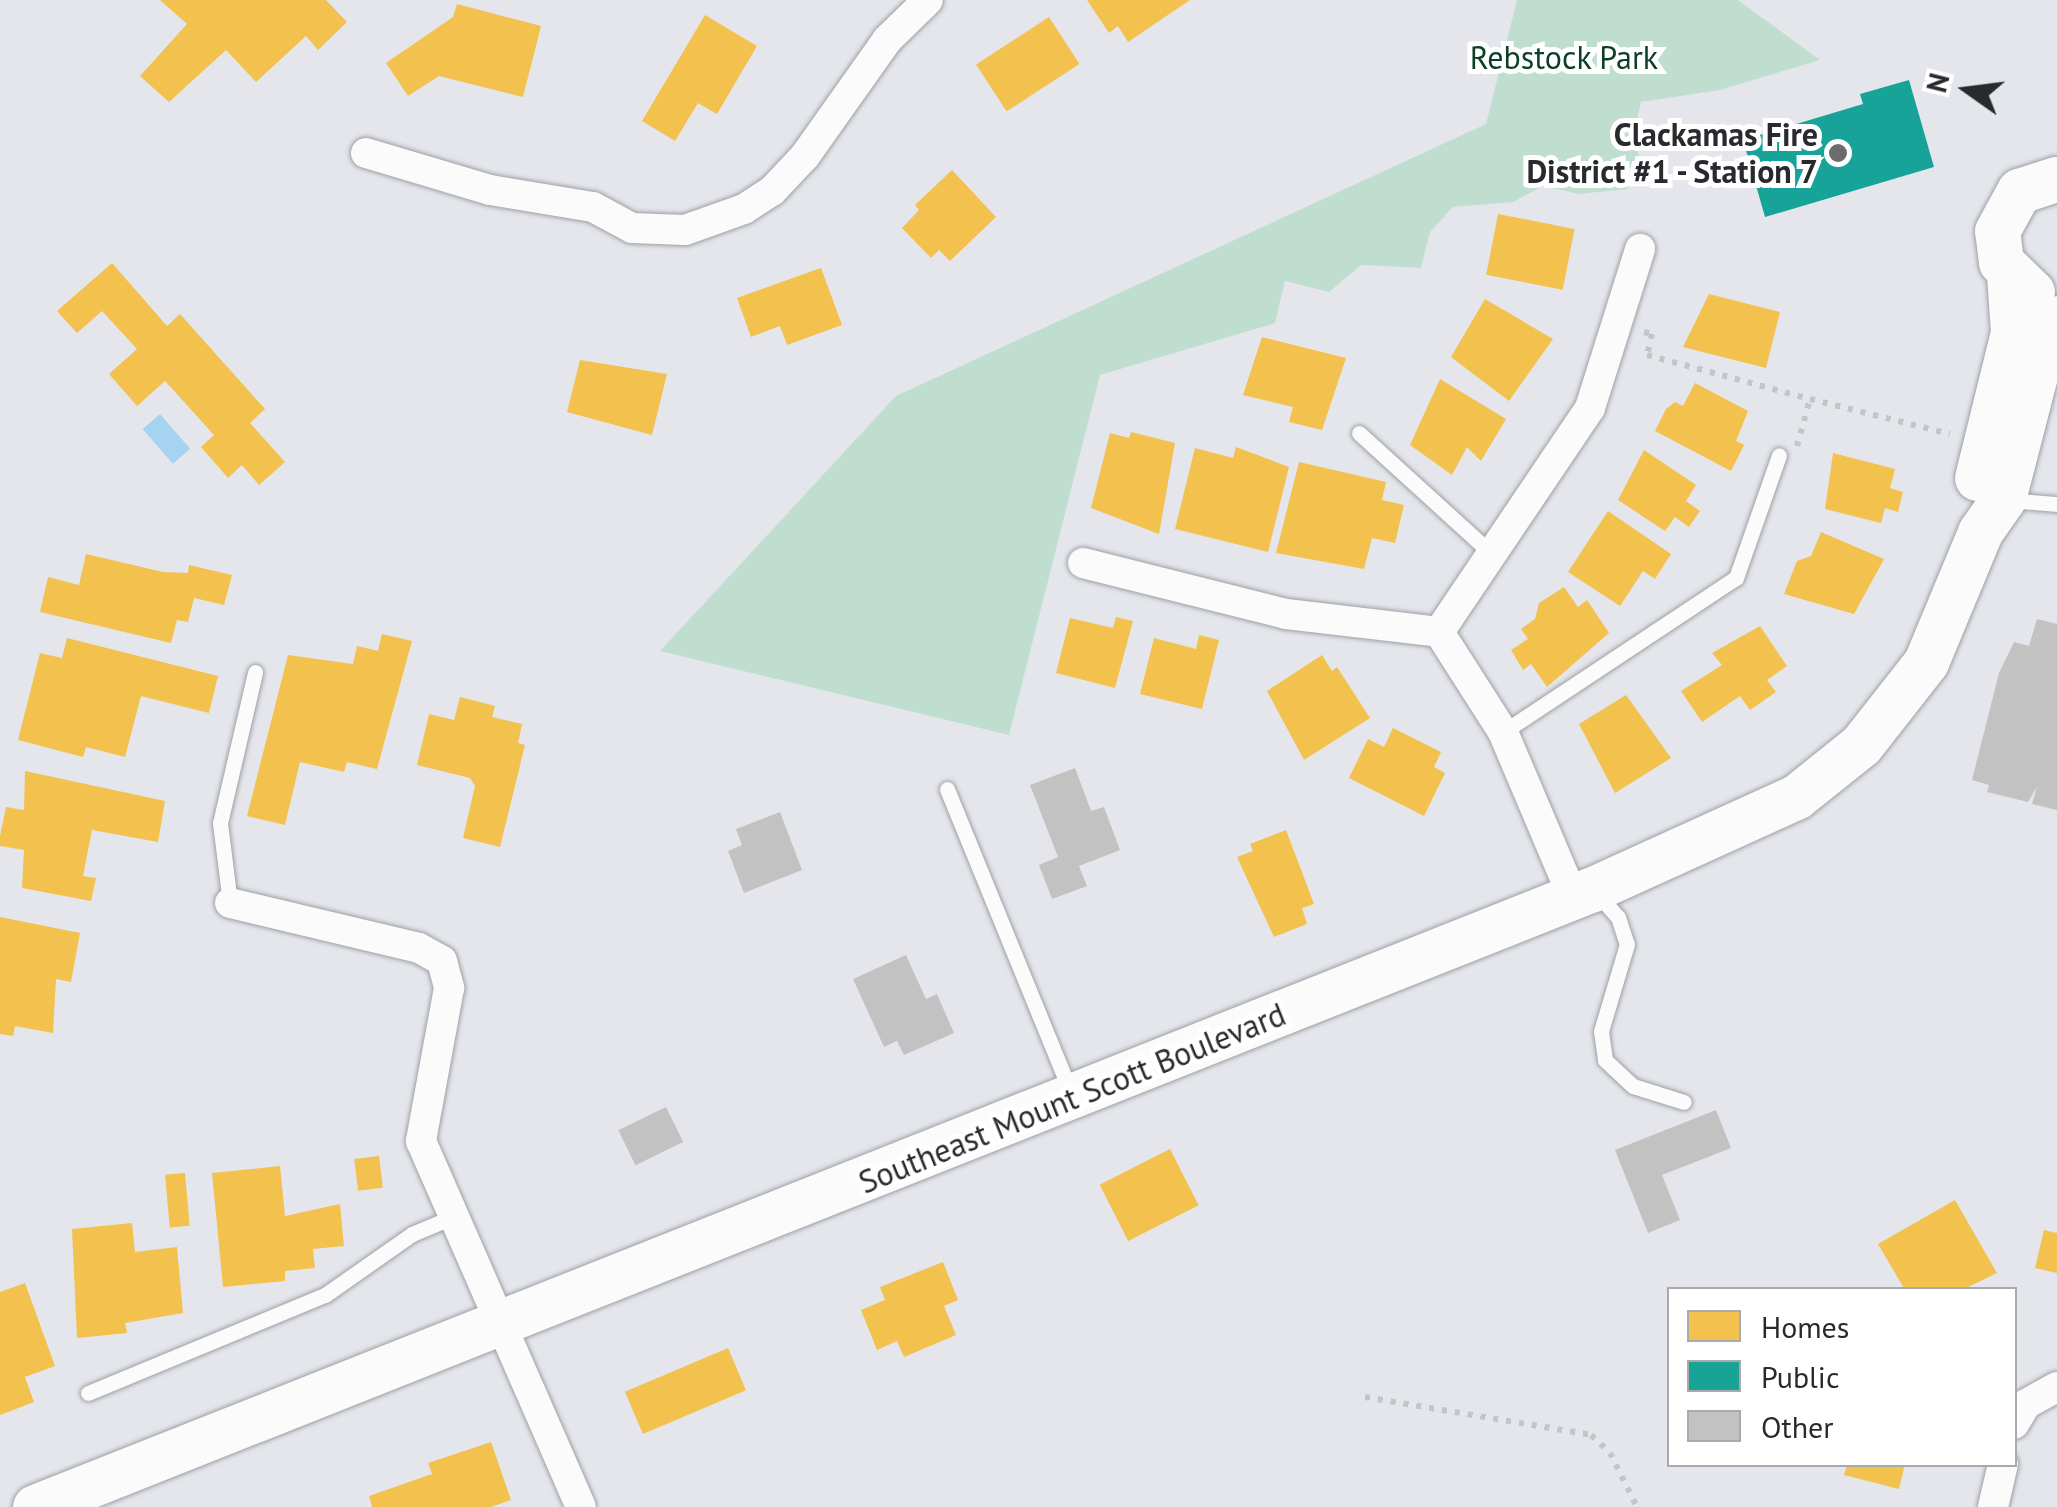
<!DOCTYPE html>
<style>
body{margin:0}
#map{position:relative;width:2057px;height:1507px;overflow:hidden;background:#e4e6ec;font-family:"PT Sans",sans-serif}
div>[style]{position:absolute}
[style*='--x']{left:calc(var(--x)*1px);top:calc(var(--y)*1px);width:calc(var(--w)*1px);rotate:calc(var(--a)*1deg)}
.green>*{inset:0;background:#c0ded0}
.water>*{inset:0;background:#a6d3f0;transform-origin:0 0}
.homes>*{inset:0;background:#f2c14e;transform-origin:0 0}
.public>*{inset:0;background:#17a398}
.building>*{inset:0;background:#c2c2c3;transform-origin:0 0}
.path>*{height:6px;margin-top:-3px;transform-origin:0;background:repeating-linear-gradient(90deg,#c4c5c8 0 5px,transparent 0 13px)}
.roads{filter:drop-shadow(0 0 2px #9ea0a4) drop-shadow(0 0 2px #9ea0a4)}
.lane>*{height:15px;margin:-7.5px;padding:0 7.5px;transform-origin:7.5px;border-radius:7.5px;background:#fbfbfc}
.street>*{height:30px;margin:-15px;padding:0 15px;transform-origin:15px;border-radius:15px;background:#fbfbfc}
.secondary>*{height:45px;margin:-22.5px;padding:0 22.5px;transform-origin:22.5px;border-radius:22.5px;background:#fbfbfc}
.dots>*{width:28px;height:28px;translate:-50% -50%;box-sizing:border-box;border:5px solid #fff;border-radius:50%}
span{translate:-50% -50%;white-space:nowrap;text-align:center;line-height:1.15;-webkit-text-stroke:10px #fff;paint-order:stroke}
.park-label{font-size:32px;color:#0b3f27}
.poi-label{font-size:32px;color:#282a2e;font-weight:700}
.right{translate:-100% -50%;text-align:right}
.street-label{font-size:32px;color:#282a2e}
.legend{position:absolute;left:1667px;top:1287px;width:350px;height:180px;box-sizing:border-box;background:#fff;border:2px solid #a9aaab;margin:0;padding:12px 18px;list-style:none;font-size:30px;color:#282a2e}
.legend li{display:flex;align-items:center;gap:20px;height:50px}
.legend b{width:50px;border:2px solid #a9aaab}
.north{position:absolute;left:1917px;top:40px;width:100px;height:100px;-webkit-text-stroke:8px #fff;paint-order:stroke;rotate:284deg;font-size:28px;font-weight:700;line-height:40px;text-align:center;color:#282a2e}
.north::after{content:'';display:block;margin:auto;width:35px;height:45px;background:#282a2e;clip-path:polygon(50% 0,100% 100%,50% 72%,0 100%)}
</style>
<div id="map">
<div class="green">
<i style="clip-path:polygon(1517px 0,1738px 0,1820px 60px,1720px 90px,1641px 102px,1632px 140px,1644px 165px,1627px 189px,1579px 194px,1543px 186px,1513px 202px,1453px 207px,1430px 232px,1421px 268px,1361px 265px,1329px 292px,1285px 281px,1275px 323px,1100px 375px,1009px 735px,660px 651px,896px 396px,1486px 124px)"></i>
</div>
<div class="water">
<i style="left:160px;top:414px;width:46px;height:23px;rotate:49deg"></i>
</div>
<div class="homes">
<i style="clip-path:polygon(160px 0,326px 0,347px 22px,318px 50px,306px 36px,256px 82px,226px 50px,169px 102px,140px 76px,187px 24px)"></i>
<i style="clip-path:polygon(1087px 0,1190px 0,1128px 42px,1118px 26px,1109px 33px)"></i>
<i style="clip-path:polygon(457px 4px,541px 26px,523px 97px,439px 76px,408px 96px,386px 63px,453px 17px)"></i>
<i style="clip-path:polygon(705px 15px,757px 46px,717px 114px,698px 103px,675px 141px,642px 121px)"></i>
<i style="left:1049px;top:17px;width:56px;height:87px;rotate:57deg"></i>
<i style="clip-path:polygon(952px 170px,996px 217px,950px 261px,939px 250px,931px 258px,902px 228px,919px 210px,915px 205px)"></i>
<i style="left:1498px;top:214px;width:78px;height:62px;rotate:11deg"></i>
<i style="clip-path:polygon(112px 263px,167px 326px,180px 314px,265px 409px,250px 423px,285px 462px,259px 485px,242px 465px,228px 478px,201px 447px,214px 435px,165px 381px,137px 406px,109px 374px,137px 349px,102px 311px,77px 333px,57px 311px)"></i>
<i style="clip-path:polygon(821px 268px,842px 325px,787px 345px,780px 326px,751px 337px,737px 298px)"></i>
<i style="clip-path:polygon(1709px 294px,1780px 312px,1766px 368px,1683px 347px)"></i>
<i style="clip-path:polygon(1485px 299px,1553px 339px,1509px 401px,1451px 357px)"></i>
<i style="clip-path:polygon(1262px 337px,1346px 358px,1322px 430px,1289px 422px,1293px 407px,1243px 395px)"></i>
<i style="clip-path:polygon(580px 360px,667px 374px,652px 435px,567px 412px)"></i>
<i style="clip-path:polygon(1440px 379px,1506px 419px,1481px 461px,1467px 447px,1452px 475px,1410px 445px)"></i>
<i style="clip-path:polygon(1695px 383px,1748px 411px,1736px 441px,1744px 445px,1731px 471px,1655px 431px,1666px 409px,1675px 402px,1683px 406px)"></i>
<i style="clip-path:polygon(1131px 432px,1175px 443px,1159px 534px,1091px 508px,1110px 433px,1129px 438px)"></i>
<i style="clip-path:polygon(1236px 447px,1289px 467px,1268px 552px,1175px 529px,1195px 448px,1233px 458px)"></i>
<i style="clip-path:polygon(1644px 450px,1696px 485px,1686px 501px,1700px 511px,1689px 527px,1675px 517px,1665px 531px,1618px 500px)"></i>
<i style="clip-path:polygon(1833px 453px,1895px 469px,1890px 488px,1903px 492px,1898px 512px,1885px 508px,1881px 523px,1825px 509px)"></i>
<i style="clip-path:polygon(1299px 462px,1386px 482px,1382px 500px,1404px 505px,1395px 543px,1372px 538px,1364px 569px,1276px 553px)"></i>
<i style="clip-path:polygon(1608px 511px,1671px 554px,1655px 579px,1643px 571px,1620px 606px,1568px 572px)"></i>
<i style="clip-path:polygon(1821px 532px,1884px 559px,1854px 614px,1784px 594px,1797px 561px,1811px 556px)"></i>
<i style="clip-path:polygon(86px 554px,163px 572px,188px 573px,189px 565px,232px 575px,224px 605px,194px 598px,188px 622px,177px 620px,171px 643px,40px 612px,48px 577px,79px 585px)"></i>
<i style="clip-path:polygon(1564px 587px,1578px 607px,1587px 600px,1609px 633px,1547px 687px,1531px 664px,1523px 670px,1511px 650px,1528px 639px,1521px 629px,1535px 619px,1539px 603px)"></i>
<i style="clip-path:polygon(1116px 617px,1133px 621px,1115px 688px,1056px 673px,1070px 618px,1113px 628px)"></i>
<i style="clip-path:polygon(1760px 626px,1787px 666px,1767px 680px,1776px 692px,1750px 710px,1740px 696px,1702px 722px,1681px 691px,1722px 665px,1712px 653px)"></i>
<i style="clip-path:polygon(382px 634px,412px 641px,377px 769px,347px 762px,344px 772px,300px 762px,285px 825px,247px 816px,288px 655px,353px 664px,357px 646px,378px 651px)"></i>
<i style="clip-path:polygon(1199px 635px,1219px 640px,1202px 709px,1140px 694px,1154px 638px,1196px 649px)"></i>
<i style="clip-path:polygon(67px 638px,218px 676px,209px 713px,141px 696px,125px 757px,86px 747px,83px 757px,18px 740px,40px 653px,62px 658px)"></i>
<i style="clip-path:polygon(1322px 655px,1332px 671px,1337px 667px,1370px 718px,1304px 760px,1267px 691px)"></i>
<i style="clip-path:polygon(1626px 695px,1671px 758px,1615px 793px,1579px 724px)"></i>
<i style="clip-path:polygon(460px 697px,495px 706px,492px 717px,522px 724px,518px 743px,525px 745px,500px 847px,463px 838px,475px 786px,470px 778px,417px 765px,429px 714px,454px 720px)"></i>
<i style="clip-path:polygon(1393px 728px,1441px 752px,1434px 767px,1445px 773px,1424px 816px,1349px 778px,1368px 739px,1384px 747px)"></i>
<i style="clip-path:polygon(25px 771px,165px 801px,158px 842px,92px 830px,83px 876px,96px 878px,91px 901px,22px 888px,24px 850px,0 846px,0 836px,6px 807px,24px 810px)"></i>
<i style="clip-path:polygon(1286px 830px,1314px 904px,1302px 908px,1307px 924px,1274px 937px,1237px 857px,1253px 851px,1250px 844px)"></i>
<i style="clip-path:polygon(0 917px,80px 933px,71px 982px,56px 979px,53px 1033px,15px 1026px,13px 1036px,0 1034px)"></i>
<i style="left:1170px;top:1149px;width:63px;height:79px;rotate:63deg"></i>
<i style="left:379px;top:1156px;width:32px;height:25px;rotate:83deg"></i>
<i style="clip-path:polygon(280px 1166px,285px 1216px,340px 1204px,344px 1246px,313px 1249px,315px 1268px,285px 1271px,285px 1281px,223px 1287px,212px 1173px)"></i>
<i style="left:185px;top:1173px;width:53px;height:20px;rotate:85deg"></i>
<i style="clip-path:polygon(1955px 1200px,1997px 1273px,1962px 1290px,1905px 1290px,1878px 1244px)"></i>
<i style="clip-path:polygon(132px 1223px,135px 1252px,177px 1247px,183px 1313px,125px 1323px,127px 1333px,77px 1338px,72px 1229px)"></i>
<i style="clip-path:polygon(2044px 1230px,2057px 1233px,2057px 1273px,2035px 1268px)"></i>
<i style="clip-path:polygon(943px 1262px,958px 1300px,944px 1306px,956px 1335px,904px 1357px,897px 1341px,877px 1350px,861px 1310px,885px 1300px,880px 1287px)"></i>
<i style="clip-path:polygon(25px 1283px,55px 1366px,25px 1377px,34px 1402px,0 1415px,0 1292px)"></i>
<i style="left:728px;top:1348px;width:46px;height:112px;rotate:67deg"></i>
<i style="clip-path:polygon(491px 1442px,511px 1500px,491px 1507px,372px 1507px,369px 1496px,432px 1474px,428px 1463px)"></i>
<i style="clip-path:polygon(1847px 1464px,1905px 1464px,1899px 1489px,1844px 1475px)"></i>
</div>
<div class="public">
<i style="clip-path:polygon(1909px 80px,1934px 167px,1765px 217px,1743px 140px,1863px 104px,1860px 94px)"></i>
</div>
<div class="building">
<i style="clip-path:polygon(2037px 619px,2057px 624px,2057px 810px,2032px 804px,2037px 787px,2028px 802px,1987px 792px,1989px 785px,1972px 780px,1999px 673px,2014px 642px,2029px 646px)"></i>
<i style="clip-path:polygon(1075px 768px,1091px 811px,1104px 807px,1120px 850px,1079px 866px,1087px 886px,1052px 899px,1039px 865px,1058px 857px,1030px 785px)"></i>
<i style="clip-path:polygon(780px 812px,802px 870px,744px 893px,728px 851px,742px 845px,736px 829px)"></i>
<i style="clip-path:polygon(906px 955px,926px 999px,937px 994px,954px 1033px,904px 1055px,897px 1041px,884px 1047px,853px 979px)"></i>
<i style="left:666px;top:1107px;width:39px;height:53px;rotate:64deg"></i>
<i style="clip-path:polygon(1716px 1110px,1731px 1148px,1662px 1175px,1680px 1220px,1648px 1233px,1615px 1150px)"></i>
</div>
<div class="path">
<i style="--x:1644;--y:332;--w:8;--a:14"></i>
<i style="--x:1652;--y:334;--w:22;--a:103"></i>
<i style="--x:1647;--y:355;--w:169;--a:15.1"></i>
<i style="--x:1797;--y:446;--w:49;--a:-74.5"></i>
<i style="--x:1810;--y:399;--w:144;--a:14"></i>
<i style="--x:1365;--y:1397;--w:229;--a:9.5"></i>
<i style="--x:1591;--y:1435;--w:26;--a:43"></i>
<i style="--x:1610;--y:1453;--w:60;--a:63.4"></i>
</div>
<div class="roads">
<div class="lane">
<i style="--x:1359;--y:433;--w:178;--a:42.3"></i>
<i style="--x:2007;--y:500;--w:50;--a:4.6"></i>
<i style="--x:1503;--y:732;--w:279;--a:-33.5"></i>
<i style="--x:1736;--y:578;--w:130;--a:-70.7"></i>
<i style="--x:947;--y:789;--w:325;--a:67.8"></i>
<i style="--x:1595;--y:891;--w:35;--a:49"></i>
<i style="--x:1618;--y:917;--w:28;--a:72"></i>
<i style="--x:1627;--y:944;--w:91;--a:106.6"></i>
<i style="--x:1601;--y:1031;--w:29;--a:82"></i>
<i style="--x:1605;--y:1060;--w:38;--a:43"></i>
<i style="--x:1633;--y:1086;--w:53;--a:17.4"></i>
<i style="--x:230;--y:903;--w:81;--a:-97.1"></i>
<i style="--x:220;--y:823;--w:155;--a:-76.9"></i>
<i style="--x:88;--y:1393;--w:256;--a:-22.5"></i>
<i style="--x:325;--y:1295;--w:106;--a:-35"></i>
<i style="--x:412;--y:1234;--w:41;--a:-22.8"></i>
</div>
<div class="street">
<i style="--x:366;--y:153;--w:129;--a:16.6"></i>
<i style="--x:490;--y:190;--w:104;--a:9.4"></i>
<i style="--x:593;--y:207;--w:44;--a:28.3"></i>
<i style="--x:632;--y:228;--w:53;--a:2.2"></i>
<i style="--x:685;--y:230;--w:63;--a:-19.6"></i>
<i style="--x:744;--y:209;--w:33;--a:-33"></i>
<i style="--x:772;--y:191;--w:48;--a:-46.7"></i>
<i style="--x:805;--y:156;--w:142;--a:-54.7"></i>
<i style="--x:887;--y:40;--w:57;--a:-44.3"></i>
<i style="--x:1083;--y:563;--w:209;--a:14.1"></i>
<i style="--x:1286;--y:614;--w:154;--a:6.7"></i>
<i style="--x:1573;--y:897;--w:179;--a:-113"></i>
<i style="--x:1503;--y:732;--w:119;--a:-122.6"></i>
<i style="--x:1439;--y:632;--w:270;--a:-56"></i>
<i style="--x:1590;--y:408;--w:167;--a:-72.5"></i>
<i style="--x:230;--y:903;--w:194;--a:13.4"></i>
<i style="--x:419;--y:948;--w:26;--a:29"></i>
<i style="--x:442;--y:961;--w:28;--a:75"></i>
<i style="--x:449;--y:988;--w:156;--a:100.4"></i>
<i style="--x:421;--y:1141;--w:399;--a:66.4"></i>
<i style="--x:2014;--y:1424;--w:23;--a:-59"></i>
<i style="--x:2026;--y:1404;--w:35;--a:-29"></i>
<i style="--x:1993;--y:1507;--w:44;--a:-76.9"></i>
</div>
<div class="secondary">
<i style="--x:2032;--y:292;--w:43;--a:-135.9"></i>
<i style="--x:2001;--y:262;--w:31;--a:-97"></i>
<i style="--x:1997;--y:231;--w:46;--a:-61.2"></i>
<i style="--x:2019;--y:191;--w:40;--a:-18"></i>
<i style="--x:1977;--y:478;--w:150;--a:-76.1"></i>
<i style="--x:2013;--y:332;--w:57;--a:-94"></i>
<i style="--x:35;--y:1507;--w:1676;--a:-21.64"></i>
<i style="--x:1593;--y:889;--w:223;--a:-24.4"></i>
<i style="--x:1796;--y:797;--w:83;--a:-38.7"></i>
<i style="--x:1861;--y:745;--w:105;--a:-51.9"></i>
<i style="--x:1926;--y:662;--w:141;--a:-67.4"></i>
<i style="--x:1980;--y:532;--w:40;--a:-55.1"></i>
<i style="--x:2003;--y:499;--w:163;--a:-75.5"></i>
<i style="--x:2044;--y:341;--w:26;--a:-61"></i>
</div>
</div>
<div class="dots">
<i style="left:1838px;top:153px;background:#6a6c70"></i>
</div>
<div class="park-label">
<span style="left:1564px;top:57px">Rebstock Park</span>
</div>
<div class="poi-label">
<span class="right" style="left:1818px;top:153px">Clackamas Fire<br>District #1 - Station 7</span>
</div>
<div class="street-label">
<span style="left:1072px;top:1098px;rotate:-22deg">Southeast Mount Scott Boulevard</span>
</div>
<ul class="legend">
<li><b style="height:28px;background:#f2c14e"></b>Homes</li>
<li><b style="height:28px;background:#17a398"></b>Public</li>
<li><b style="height:28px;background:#c2c2c3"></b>Other</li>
</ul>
<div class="north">N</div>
</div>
